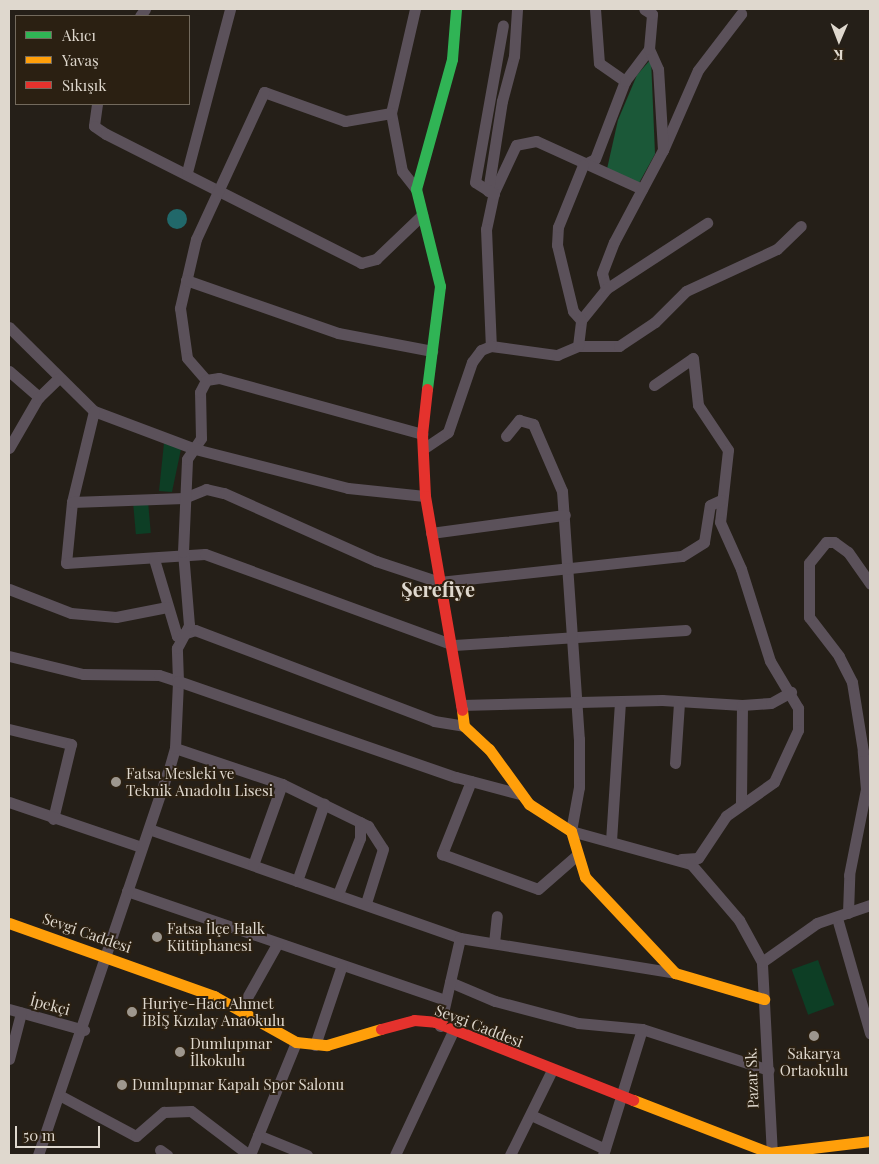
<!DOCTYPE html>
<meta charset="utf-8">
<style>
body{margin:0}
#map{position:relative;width:879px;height:1164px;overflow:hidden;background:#251f18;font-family:"Playfair Display",serif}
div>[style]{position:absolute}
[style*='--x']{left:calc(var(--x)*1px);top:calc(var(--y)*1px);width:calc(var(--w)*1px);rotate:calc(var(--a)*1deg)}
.green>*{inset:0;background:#0d3e25;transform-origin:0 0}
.forest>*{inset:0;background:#1b5838}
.water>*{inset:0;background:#21686a}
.round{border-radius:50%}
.street>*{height:11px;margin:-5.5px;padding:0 5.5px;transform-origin:5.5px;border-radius:5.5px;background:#5b515a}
.fast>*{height:11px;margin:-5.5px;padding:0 5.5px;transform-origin:5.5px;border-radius:5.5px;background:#30b455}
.slow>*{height:11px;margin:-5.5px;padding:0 5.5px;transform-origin:5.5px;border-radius:5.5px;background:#ff9f0a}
.jam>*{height:11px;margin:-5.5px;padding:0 5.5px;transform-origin:5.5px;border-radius:5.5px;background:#e5322d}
.dots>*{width:14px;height:14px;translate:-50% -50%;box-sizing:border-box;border:2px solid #2b2012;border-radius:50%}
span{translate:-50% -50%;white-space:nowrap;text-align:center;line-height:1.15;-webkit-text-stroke:4px #2b2012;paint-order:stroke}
.poi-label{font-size:15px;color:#dfd8ce}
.left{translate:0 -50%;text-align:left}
.street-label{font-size:15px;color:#dfd8ce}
.district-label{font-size:20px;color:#dfd8ce;font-weight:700}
.frame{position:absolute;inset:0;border:10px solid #dfd8ce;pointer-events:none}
.legend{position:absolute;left:15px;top:15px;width:175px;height:90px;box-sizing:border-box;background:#2b2012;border:1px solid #736a5d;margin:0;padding:6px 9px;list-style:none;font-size:15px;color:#dfd8ce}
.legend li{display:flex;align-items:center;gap:10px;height:25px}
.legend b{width:25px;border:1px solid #736a5d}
.north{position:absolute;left:814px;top:15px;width:50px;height:50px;-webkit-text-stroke:4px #2b2012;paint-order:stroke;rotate:181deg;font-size:14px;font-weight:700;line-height:20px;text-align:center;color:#dfd8ce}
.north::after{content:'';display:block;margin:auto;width:18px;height:22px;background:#dfd8ce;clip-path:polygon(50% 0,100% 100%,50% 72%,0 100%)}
.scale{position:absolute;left:15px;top:1126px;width:85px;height:22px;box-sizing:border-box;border:2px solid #dfd8ce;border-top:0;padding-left:6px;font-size:15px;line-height:18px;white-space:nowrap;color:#dfd8ce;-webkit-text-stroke:4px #2b2012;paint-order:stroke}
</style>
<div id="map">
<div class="green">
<i style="clip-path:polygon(164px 443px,181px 449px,172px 492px,159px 491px)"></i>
<i style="left:148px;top:501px;width:32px;height:15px;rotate:85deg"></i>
<i style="left:818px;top:960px;width:48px;height:28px;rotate:70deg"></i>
</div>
<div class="forest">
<i style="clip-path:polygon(651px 59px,655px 154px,639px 183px,607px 169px,618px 120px,637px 75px)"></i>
</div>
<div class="water">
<i class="round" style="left:167px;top:209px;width:20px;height:20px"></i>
</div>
<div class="street">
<i style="--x:415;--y:9;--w:107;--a:103"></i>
<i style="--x:391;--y:113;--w:59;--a:79.3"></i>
<i style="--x:402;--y:171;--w:23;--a:52"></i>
<i style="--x:595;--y:9;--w:54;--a:85.8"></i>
<i style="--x:599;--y:63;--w:32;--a:35"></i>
<i style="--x:140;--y:16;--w:9;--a:-54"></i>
<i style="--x:97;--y:104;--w:22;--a:98"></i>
<i style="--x:94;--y:126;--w:14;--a:34"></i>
<i style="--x:106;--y:134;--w:286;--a:26.8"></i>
<i style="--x:361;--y:263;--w:16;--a:-15"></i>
<i style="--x:376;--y:259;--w:64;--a:-43.7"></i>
<i style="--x:391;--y:113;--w:47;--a:170.1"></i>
<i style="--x:345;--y:121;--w:86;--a:-160.3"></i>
<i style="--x:264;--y:92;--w:162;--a:114.8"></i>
<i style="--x:196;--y:239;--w:71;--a:103.1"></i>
<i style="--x:180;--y:308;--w:50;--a:82"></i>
<i style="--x:187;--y:358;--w:29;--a:49"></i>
<i style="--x:206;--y:380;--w:13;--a:-9"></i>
<i style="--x:219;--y:378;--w:211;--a:15.4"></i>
<i style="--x:663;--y:150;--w:87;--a:-66.4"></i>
<i style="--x:698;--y:70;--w:71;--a:-52.5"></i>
<i style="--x:583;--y:165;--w:13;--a:-27"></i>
<i style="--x:595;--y:159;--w:84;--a:-69"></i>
<i style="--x:625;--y:81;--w:40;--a:-53"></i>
<i style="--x:187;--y:172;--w:169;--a:-75.2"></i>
<i style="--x:642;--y:189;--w:116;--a:-155.6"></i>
<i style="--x:536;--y:141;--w:20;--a:169"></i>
<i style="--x:516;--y:145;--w:52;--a:115.1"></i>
<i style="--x:494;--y:192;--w:38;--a:102"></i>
<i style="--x:486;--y:229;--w:117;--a:87.6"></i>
<i style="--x:491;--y:346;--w:67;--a:7.8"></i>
<i style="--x:557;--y:355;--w:23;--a:-23"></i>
<i style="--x:578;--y:346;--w:41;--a:0"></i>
<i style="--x:619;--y:346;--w:43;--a:-33.7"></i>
<i style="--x:655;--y:322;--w:44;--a:-45"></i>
<i style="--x:686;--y:291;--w:100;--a:-24.8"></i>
<i style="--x:777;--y:249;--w:33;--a:-44"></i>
<i style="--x:488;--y:191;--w:91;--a:-81.2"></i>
<i style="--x:502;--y:101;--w:47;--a:-75.1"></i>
<i style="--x:514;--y:56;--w:47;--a:-86.3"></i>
<i style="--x:494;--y:194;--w:22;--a:-148"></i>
<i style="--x:475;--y:182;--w:159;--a:-79.9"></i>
<i style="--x:186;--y:280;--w:161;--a:19.2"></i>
<i style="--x:338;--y:333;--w:96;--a:10.8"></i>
<i style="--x:606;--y:289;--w:16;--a:-104"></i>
<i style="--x:602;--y:273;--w:33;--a:-69"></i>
<i style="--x:614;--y:242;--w:104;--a:-62"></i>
<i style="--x:663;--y:150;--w:81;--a:-93.5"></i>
<i style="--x:658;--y:69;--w:22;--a:-114"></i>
<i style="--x:649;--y:49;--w:35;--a:-85"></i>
<i style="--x:652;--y:14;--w:9;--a:-148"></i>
<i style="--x:581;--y:320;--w:40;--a:-51"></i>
<i style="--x:606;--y:289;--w:121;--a:-33.2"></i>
<i style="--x:9;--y:327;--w:120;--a:44.7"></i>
<i style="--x:94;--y:411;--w:108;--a:20.6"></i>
<i style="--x:195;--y:449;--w:158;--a:14.3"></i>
<i style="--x:348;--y:488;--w:77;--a:5.9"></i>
<i style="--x:578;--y:346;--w:26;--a:-83"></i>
<i style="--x:581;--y:320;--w:12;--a:-132"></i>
<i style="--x:573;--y:311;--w:68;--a:-103.6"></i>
<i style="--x:557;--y:245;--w:18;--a:-87"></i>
<i style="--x:558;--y:227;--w:67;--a:-68"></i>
<i style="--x:9;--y:371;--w:40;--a:41"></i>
<i style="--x:654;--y:385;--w:47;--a:-34.7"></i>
<i style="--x:693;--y:358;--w:47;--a:83.9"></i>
<i style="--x:698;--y:405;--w:54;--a:56.3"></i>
<i style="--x:728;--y:450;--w:72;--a:96.3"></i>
<i style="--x:720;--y:522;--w:51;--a:65.9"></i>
<i style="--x:741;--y:569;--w:96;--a:72.5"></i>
<i style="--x:770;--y:661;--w:55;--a:59.2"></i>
<i style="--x:798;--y:708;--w:22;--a:90"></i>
<i style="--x:798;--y:730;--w:57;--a:114.8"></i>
<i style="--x:774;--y:782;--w:59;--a:144.7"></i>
<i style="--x:726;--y:816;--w:50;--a:123.7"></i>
<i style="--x:698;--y:858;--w:17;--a:177"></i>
<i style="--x:94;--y:411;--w:94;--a:103.6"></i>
<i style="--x:72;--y:502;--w:61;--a:95.6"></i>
<i style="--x:66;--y:563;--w:139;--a:-3.7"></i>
<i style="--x:205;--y:554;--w:265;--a:20.1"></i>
<i style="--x:454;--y:645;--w:232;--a:-3.7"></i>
<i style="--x:506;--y:436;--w:21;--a:-51"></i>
<i style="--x:519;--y:420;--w:15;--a:16"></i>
<i style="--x:533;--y:424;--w:73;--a:66.6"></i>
<i style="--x:562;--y:491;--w:249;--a:86.1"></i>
<i style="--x:579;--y:739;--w:48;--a:90"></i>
<i style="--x:579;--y:787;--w:45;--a:100.3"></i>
<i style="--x:571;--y:831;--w:124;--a:15.4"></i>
<i style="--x:691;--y:864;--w:74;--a:49.4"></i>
<i style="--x:739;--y:920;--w:48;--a:61.3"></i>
<i style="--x:9;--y:448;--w:58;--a:-59.9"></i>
<i style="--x:38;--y:398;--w:28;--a:-44"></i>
<i style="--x:423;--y:449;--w:30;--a:-34"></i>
<i style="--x:448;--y:432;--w:74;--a:-71.1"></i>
<i style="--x:472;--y:362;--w:15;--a:-53"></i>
<i style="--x:481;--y:350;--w:11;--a:-22"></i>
<i style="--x:72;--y:502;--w:112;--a:-2"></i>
<i style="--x:184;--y:498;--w:24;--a:-22"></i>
<i style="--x:206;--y:489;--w:18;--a:13"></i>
<i style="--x:224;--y:493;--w:167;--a:24.1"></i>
<i style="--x:376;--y:561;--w:66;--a:18.4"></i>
<i style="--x:439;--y:582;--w:244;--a:-6.1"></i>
<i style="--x:682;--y:556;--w:26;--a:-32"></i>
<i style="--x:704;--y:542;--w:37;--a:-81"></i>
<i style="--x:710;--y:505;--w:12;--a:-24"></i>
<i style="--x:431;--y:533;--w:135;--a:-7.7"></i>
<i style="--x:154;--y:559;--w:80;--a:73.4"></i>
<i style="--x:177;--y:636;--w:19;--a:-18"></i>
<i style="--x:195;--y:630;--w:256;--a:20.8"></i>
<i style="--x:434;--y:721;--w:30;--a:9"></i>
<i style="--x:9;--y:589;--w:66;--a:21.2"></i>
<i style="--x:71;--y:613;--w:45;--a:5.1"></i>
<i style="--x:116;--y:617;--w:52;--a:-11.1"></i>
<i style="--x:9;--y:656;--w:76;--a:13.7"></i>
<i style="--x:83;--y:674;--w:76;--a:0.8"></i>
<i style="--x:159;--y:675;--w:20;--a:18"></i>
<i style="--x:178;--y:681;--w:33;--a:-92"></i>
<i style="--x:177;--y:648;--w:26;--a:-62"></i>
<i style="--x:189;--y:625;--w:73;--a:-94.7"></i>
<i style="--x:183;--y:552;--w:93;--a:-87.5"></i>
<i style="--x:187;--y:459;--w:25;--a:-56"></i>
<i style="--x:201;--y:438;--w:46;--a:-91.2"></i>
<i style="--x:200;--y:392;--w:13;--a:-63"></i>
<i style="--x:461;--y:705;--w:201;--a:-1.4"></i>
<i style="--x:662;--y:700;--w:80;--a:3.6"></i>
<i style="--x:742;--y:705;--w:99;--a:90.6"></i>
<i style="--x:742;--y:705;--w:29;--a:-4"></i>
<i style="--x:771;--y:703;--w:23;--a:-29"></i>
<i style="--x:9;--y:729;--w:64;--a:13.6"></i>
<i style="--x:71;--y:744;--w:77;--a:103.5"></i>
<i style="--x:175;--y:748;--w:113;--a:18.6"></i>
<i style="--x:282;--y:784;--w:96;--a:26"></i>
<i style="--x:368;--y:826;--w:27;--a:57"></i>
<i style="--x:383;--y:849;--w:57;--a:107.5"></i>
<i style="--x:675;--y:763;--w:60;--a:-86.2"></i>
<i style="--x:471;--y:781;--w:79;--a:111.7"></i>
<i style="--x:442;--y:854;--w:102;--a:20"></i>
<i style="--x:538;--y:889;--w:50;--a:-41"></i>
<i style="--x:9;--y:802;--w:139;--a:18.8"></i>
<i style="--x:149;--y:829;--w:330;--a:19.3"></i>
<i style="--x:460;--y:938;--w:218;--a:9.2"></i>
<i style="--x:611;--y:841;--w:139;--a:-86.3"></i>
<i style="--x:253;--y:865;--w:86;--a:-70.3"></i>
<i style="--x:297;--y:881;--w:82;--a:-70.7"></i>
<i style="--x:127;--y:891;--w:336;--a:18.9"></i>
<i style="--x:338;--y:894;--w:60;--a:-68.6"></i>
<i style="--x:360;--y:838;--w:16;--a:-90"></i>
<i style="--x:848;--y:913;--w:38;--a:-88"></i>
<i style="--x:849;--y:875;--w:88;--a:-78.8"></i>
<i style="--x:866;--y:789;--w:38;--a:-95"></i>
<i style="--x:863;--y:751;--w:70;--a:-99.1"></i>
<i style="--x:852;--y:682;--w:29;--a:-117"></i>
<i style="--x:839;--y:656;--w:49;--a:-127.6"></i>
<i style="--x:809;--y:617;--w:54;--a:-90"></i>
<i style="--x:809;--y:563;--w:27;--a:-51"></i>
<i style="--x:826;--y:542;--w:8;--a:0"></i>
<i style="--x:834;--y:542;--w:17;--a:36"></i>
<i style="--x:848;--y:552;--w:39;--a:55"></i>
<i style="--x:837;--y:918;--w:120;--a:74"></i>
<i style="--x:494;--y:943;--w:27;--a:-84"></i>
<i style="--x:450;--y:982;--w:49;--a:22.9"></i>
<i style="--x:495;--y:1001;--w:86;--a:14.8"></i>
<i style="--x:578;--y:1023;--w:64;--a:5.4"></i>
<i style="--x:642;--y:1029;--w:133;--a:17.9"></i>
<i style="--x:9;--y:1009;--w:78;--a:15.6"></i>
<i style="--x:240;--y:1010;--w:76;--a:-60.7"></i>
<i style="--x:440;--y:1026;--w:90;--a:-77.2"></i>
<i style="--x:315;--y:1045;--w:84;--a:-71.4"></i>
<i style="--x:9;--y:1059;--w:48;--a:-75.4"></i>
<i style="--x:61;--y:1096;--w:85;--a:28.1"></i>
<i style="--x:136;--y:1136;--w:37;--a:-41"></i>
<i style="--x:164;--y:1112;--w:27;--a:-2"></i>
<i style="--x:191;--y:1111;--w:73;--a:37.2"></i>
<i style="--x:531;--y:1115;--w:81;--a:24.7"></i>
<i style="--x:258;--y:1135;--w:53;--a:22.2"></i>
<i style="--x:160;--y:1150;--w:9;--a:36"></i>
<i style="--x:38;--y:1155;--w:408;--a:-71.3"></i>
<i style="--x:169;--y:769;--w:22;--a:-74"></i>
<i style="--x:175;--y:748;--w:67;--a:-87.4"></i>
<i style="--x:178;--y:681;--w:294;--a:19.1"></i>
<i style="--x:456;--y:777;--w:66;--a:14.9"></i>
<i style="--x:250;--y:1155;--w:122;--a:-67.8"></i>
<i style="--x:395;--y:1155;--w:137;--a:-64.9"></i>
<i style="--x:510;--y:1155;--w:95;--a:-63.7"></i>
<i style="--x:603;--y:1155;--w:132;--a:-72.8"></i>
<i style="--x:772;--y:1155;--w:193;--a:-93"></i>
<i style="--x:762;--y:962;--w:67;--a:-35.3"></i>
<i style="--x:817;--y:923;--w:56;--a:-18.8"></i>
</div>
<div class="fast">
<i style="--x:427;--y:389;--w:104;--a:-82.8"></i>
<i style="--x:440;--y:286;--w:100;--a:-103.9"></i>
<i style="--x:416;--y:189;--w:135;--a:-74.5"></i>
<i style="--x:452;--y:59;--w:50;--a:-85.4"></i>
</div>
<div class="slow">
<i style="--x:462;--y:710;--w:16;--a:83"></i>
<i style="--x:464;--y:726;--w:34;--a:43"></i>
<i style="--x:489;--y:749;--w:68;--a:54"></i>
<i style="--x:529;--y:804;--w:50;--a:32.7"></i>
<i style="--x:571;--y:831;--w:48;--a:73.1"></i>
<i style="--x:585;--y:877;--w:132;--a:46.8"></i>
<i style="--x:675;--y:973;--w:93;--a:16.3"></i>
<i style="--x:9;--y:923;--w:218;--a:19.6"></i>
<i style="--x:214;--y:996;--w:94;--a:29.3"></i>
<i style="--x:296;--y:1042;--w:31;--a:6"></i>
<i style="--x:327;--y:1045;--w:56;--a:-16.5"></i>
<i style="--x:633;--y:1100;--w:147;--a:21.1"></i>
<i style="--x:770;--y:1153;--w:101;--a:-6.8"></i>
</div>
<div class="jam">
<i style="--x:427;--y:389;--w:45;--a:96.3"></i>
<i style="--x:422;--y:434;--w:62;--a:87.2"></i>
<i style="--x:425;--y:496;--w:217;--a:80.2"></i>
<i style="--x:381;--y:1029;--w:34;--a:-15"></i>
<i style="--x:414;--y:1020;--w:21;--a:5"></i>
<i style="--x:435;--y:1022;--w:213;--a:21.5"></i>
</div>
<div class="dots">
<i style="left:116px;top:782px;background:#9e978e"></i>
<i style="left:157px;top:937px;background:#9e978e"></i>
<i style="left:132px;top:1012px;background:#9e978e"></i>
<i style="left:814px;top:1036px;background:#9e978e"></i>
<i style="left:180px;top:1052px;background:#9e978e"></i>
<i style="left:122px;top:1085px;background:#9e978e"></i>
</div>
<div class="poi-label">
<span class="left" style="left:126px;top:782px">Fatsa Mesleki ve<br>Teknik Anadolu Lisesi</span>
<span class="left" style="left:167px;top:937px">Fatsa İlçe Halk<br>Kütüphanesi</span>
<span class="left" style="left:142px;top:1012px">Huriye-Hacı Ahmet<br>İBİŞ Kızılay Anaokulu</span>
<span class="left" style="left:190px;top:1052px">Dumlupınar<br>İlkokulu</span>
<span style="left:814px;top:1062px">Sakarya<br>Ortaokulu</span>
<span class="left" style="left:132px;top:1085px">Dumlupınar Kapalı Spor Salonu</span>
</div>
<div class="street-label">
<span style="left:87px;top:933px;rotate:19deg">Sevgi Caddesi</span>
<span style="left:50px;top:1005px;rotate:15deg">İpekçi</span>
<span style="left:479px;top:1026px;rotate:21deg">Sevgi Caddesi</span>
<span style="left:752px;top:1078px;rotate:-92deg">Pazar Sk.</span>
</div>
<div class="district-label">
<span style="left:438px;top:588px">Şerefiye</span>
</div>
<div class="frame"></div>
<ul class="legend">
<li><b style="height:6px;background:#30b455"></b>Akıcı</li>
<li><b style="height:6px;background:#ff9f0a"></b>Yavaş</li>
<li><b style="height:6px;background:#e5322d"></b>Sıkışık</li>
</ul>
<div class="north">K</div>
<div class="scale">50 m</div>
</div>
